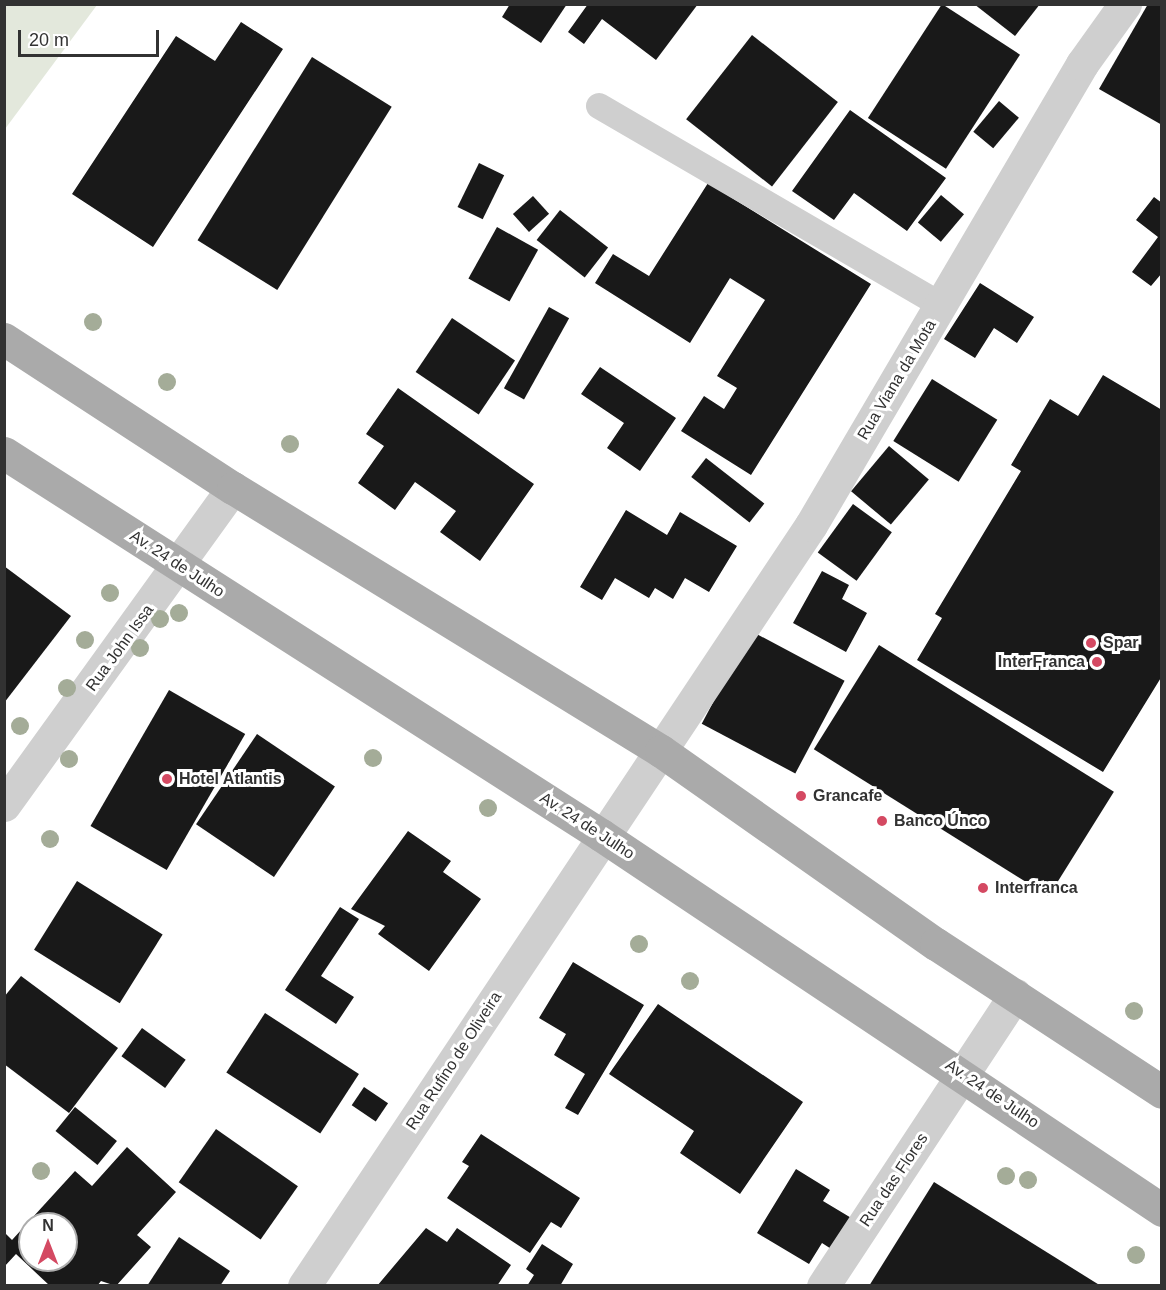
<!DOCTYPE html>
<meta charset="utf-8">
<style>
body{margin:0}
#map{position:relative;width:1166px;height:1290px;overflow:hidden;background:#fff;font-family:Arial,sans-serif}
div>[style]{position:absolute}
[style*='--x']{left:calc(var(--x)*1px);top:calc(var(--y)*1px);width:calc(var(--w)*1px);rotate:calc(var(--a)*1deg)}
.green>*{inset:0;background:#e3e8dc}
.building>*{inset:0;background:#191919;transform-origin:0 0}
.lane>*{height:26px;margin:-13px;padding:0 13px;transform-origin:13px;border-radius:13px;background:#cfcfcf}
.street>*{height:33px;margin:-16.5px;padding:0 16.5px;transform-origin:16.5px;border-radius:16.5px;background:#cfcfcf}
.primary>*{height:33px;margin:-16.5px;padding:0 16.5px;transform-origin:16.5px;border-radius:16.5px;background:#aaa}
.trees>*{width:18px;height:18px;margin:-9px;border-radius:50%;background:#a4ac98}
.dots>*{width:16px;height:16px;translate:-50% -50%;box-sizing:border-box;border:3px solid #fff;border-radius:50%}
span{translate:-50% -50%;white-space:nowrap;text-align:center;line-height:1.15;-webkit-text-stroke:6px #fff;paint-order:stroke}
.street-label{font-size:16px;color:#323232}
.poi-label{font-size:16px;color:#323232;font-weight:700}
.left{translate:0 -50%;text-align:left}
.right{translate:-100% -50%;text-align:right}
.frame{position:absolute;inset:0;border:6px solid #323232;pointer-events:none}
.north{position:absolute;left:18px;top:1212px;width:60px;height:60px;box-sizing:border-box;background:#fff;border:2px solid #adadad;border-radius:50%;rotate:0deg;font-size:16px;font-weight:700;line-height:24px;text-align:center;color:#323232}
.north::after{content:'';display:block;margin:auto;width:21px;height:27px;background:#d44962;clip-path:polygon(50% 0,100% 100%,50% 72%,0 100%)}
.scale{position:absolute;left:18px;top:30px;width:141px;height:27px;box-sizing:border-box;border:3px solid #323232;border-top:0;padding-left:8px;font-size:18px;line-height:21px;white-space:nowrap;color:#323232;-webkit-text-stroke:4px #fff;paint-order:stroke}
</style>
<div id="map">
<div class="green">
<i style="clip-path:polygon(5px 4px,97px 5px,5px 129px,4px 5px)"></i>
</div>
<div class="building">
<i style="clip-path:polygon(510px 4px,567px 4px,541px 43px,502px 17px)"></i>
<i style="clip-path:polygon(588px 4px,698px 4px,656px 60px,602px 19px,584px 44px,568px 32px)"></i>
<i style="left:942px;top:4px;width:93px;height:136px;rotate:33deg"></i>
<i style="clip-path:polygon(974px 4px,1040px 4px,1015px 36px)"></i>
<i style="clip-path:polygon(1148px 4px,1162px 4px,1162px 125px,1099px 89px)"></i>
<i style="clip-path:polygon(241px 22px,283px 49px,153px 247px,72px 194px,176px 36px,215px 61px)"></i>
<i style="left:752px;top:35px;width:109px;height:107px;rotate:38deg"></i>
<i style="left:312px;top:57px;width:94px;height:216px;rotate:32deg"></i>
<i style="left:999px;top:101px;width:26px;height:40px;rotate:40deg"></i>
<i style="clip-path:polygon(850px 110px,946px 178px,907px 231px,854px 193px,834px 220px,792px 191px)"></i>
<i style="left:479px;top:163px;width:28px;height:49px;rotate:26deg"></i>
<i style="clip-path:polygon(708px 183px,871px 284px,751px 475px,681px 431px,704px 396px,724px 409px,737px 388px,717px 376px,765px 300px,730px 278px,690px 343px,595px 283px,613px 254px,649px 276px)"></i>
<i style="left:941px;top:195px;width:30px;height:36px;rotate:40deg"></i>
<i style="left:533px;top:196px;width:24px;height:27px;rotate:48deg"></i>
<i style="clip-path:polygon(1154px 197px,1162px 203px,1162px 273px,1151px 286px,1132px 272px,1158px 237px,1136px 220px)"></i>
<i style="left:560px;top:210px;width:61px;height:38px;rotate:38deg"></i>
<i style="left:497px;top:227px;width:47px;height:59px;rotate:29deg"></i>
<i style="clip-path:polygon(980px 283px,1034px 317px,1017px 343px,994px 328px,975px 358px,944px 339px)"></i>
<i style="left:549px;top:307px;width:23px;height:93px;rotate:29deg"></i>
<i style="left:452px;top:318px;width:76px;height:65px;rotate:34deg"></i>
<i style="clip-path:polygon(600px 367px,676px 418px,640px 471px,607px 448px,624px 423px,581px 394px)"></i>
<i style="clip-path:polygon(1103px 375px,1162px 410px,1162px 676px,1103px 772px,917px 660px,942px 618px,935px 614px,1021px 471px,1011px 465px,1050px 399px,1078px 416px)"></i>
<i style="left:932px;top:379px;width:77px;height:73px;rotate:32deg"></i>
<i style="clip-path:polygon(398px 388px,534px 484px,480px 561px,440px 532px,456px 511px,415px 482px,395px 510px,358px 483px,384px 446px,366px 434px)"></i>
<i style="left:889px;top:446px;width:52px;height:59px;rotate:40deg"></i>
<i style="left:706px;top:458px;width:74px;height:24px;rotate:38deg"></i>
<i style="left:853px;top:504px;width:48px;height:60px;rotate:36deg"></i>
<i style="clip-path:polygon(626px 510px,667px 535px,680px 512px,737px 546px,709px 592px,685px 578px,673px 599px,655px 588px,649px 598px,615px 578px,602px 600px,580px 587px)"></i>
<i style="clip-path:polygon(4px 566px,71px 616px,4px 703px)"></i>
<i style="clip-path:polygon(822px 571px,849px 585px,842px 599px,867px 613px,846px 652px,793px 623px)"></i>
<i style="left:751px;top:631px;width:106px;height:105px;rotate:28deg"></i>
<i style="left:879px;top:645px;width:277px;height:123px;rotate:32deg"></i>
<i style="left:169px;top:690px;width:88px;height:157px;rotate:30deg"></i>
<i style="left:257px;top:734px;width:94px;height:109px;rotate:34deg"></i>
<i style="clip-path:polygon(408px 831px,451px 861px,443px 872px,481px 899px,429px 971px,378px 934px,385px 926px,351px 909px)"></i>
<i style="left:77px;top:881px;width:101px;height:81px;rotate:32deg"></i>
<i style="clip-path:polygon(340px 907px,359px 919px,321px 976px,354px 997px,336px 1024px,285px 990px)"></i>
<i style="clip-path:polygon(573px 962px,644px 1005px,578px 1115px,565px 1108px,585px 1074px,554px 1055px,566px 1034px,539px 1018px)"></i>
<i style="clip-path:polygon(21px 976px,118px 1048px,69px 1113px,4px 1064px,4px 997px)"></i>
<i style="clip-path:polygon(658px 1004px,803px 1102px,740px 1194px,680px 1153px,694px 1131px,609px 1074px)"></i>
<i style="left:265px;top:1013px;width:112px;height:71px;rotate:33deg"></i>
<i style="left:142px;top:1028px;width:54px;height:35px;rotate:36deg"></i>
<i style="left:364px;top:1087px;width:29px;height:22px;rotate:34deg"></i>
<i style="left:75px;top:1107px;width:54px;height:31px;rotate:39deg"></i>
<i style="left:216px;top:1129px;width:100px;height:65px;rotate:35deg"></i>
<i style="clip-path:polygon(481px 1134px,580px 1198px,561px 1228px,551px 1222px,530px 1253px,447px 1198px,469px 1166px,462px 1162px)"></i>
<i style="clip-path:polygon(evenodd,127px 1147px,176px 1192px,137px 1235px,151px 1247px,116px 1286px,101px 1281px,97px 1286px,50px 1286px,16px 1254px,4px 1267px,4px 1232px,12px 1240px,75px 1171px,92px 1186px,127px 1147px,30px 1224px,66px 1224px,66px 1260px,30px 1260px,30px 1224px)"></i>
<i style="clip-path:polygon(796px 1169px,830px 1190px,823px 1201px,858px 1222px,839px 1254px,822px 1243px,809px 1264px,757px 1233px)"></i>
<i style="clip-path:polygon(934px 1182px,1101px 1286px,869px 1286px)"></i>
<i style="clip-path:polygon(426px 1228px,447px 1242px,457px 1228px,511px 1265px,497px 1286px,377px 1286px)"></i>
<i style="clip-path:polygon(179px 1237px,230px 1271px,220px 1286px,147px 1286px)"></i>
<i style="clip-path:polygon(542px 1244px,573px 1264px,560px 1286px,527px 1286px,534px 1275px,526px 1269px)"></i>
</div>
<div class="lane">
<i style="--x:599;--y:106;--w:397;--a:30.2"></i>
</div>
<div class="street">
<i style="--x:4;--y:805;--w:391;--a:-54.2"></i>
<i style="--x:304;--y:1286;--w:914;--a:-56.33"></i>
<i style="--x:811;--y:525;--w:535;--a:-59.55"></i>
<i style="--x:1082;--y:64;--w:74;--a:-54.4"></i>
<i style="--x:823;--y:1286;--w:349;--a:-56.6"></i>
</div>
<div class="primary">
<i style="--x:4;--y:339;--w:273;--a:33.1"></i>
<i style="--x:233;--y:488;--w:502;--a:31.57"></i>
<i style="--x:661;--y:751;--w:336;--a:35.1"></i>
<i style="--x:936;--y:944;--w:270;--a:33.2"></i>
<i style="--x:4;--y:453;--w:709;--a:32.61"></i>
<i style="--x:601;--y:835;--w:675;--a:33.76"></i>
</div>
<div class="trees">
<i style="left:93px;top:322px"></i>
<i style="left:167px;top:382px"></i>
<i style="left:290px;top:444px"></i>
<i style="left:110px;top:593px"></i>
<i style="left:179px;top:613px"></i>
<i style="left:160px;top:619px"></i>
<i style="left:85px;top:640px"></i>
<i style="left:140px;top:648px"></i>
<i style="left:67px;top:688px"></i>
<i style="left:20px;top:726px"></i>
<i style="left:373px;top:758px"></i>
<i style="left:69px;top:759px"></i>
<i style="left:488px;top:808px"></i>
<i style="left:50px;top:839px"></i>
<i style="left:639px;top:944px"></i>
<i style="left:690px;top:981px"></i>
<i style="left:1134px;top:1011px"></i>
<i style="left:41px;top:1171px"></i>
<i style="left:1006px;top:1176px"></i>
<i style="left:1028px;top:1180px"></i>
<i style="left:1136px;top:1255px"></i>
</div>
<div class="dots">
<i style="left:1091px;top:643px;background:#d44962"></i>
<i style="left:1097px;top:662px;background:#d44962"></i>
<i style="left:167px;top:779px;background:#d44962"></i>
<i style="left:801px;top:796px;background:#d44962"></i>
<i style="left:882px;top:821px;background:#d44962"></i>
<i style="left:983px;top:888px;background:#d44962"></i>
</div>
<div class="street-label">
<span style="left:897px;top:380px;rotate:-59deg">Rua Viana da Mota</span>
<span style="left:177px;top:564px;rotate:33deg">Av. 24 de Julho</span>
<span style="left:120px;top:648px;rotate:-54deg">Rua John Issa</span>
<span style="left:587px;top:826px;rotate:33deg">Av. 24 de Julho</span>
<span style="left:454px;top:1061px;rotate:-57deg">Rua Rufino de Oliveira</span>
<span style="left:992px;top:1094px;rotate:34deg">Av. 24 de Julho</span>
<span style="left:894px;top:1180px;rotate:-56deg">Rua das Flores</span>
</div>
<div class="poi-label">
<span class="left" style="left:1103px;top:643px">Spar</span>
<span class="right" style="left:1085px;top:662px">InterFranca</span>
<span class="left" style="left:179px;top:779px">Hotel Atlantis</span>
<span class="left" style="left:813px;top:796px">Grancafe</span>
<span class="left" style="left:894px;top:821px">Banco Únco</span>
<span class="left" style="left:995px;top:888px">Interfranca</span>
</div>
<div class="frame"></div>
<div class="north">N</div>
<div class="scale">20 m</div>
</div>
